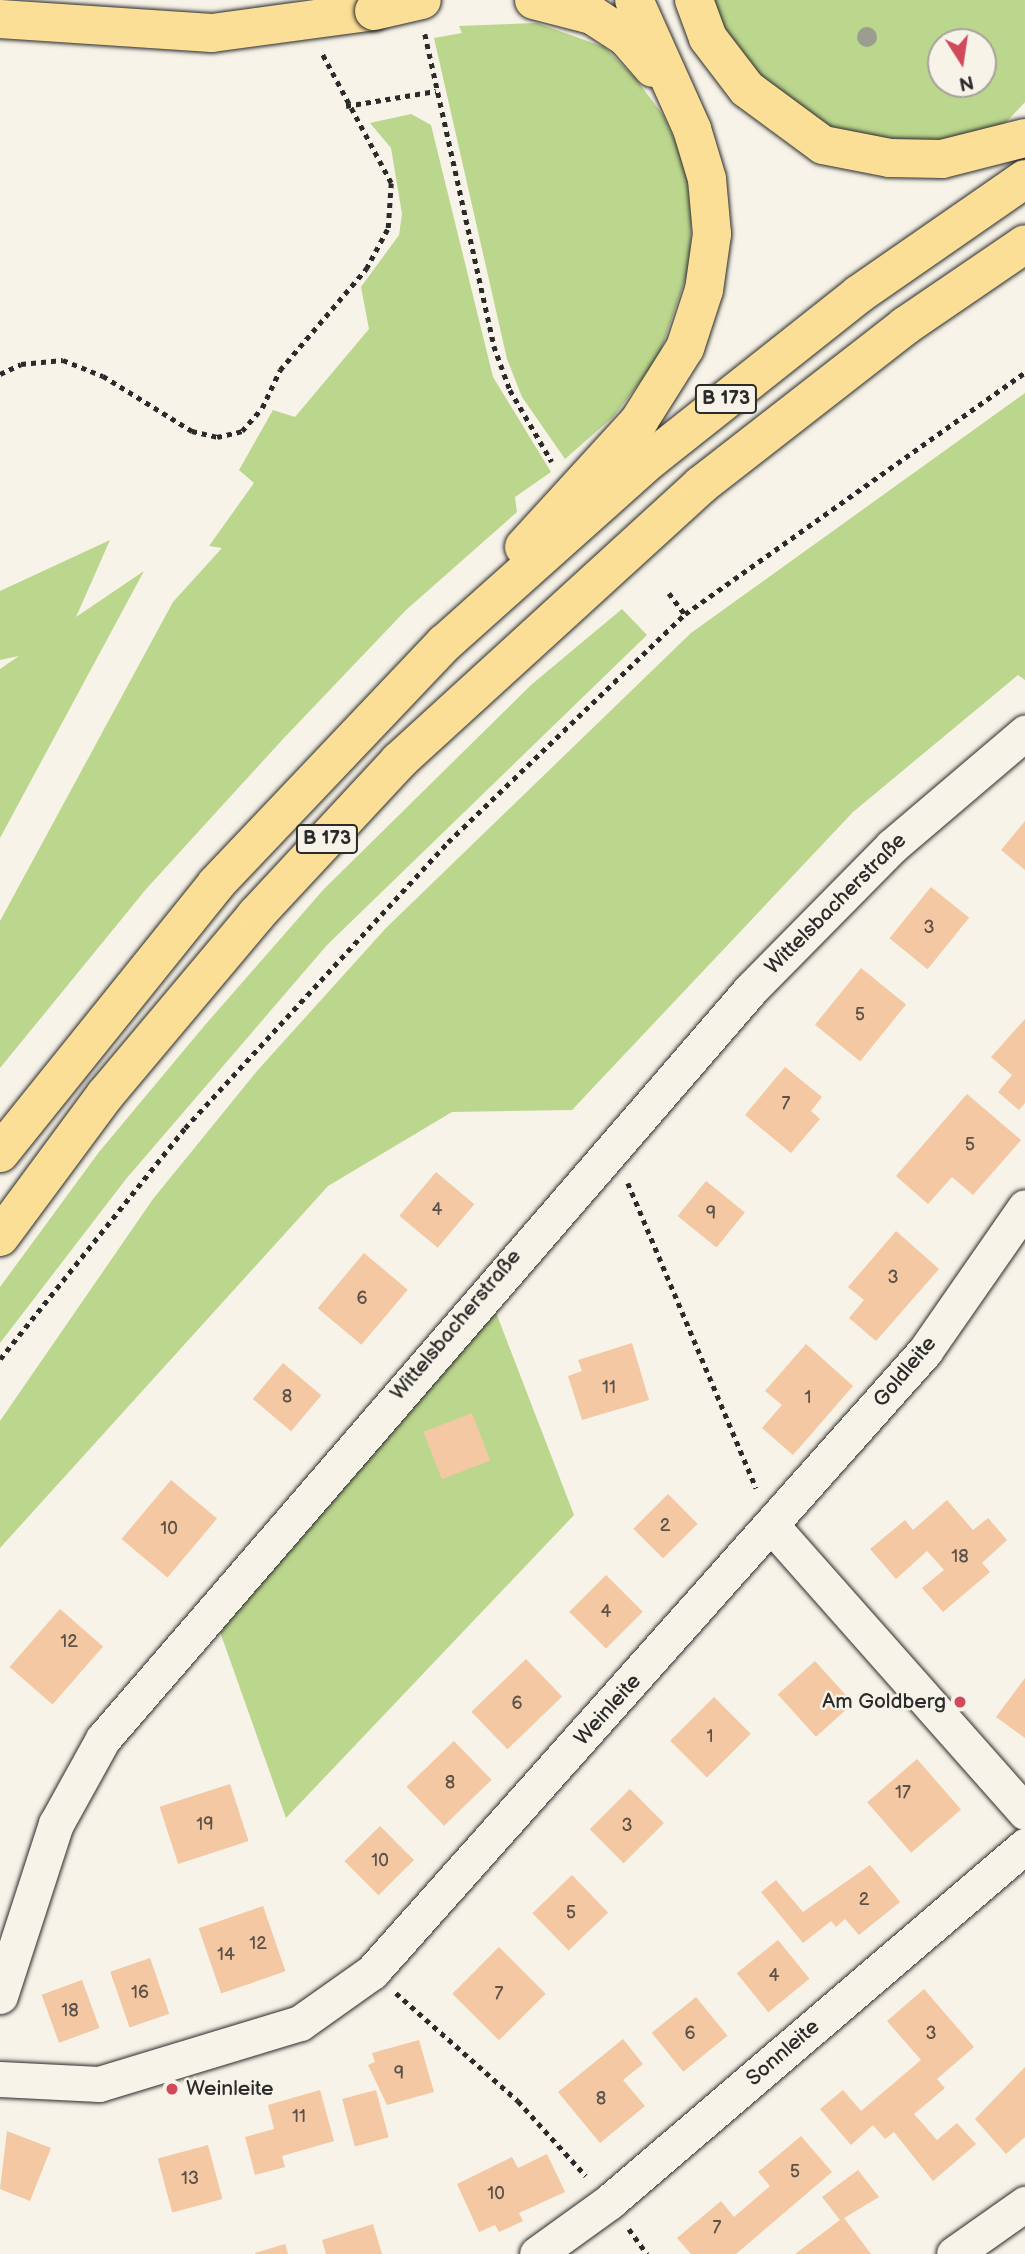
<!DOCTYPE html>
<meta charset="utf-8">
<style>
body{margin:0}
#map{position:relative;width:1025px;height:2254px;overflow:hidden;background:#f7f3e8;font-family:"Balsamiq Sans",sans-serif}
div>[style]{position:absolute}
[style*='--x']{left:calc(var(--x)*1px);top:calc(var(--y)*1px);width:calc(var(--w)*1px);rotate:calc(var(--a)*1deg)}
.green>*{inset:0;background:#bbd68d}
.building>*{inset:0;background:#f3c8a2;transform-origin:0 0}
.path>*{height:4.5px;margin-top:-2.25px;transform-origin:0;background:repeating-linear-gradient(90deg,#2b2b2b 0 5px,transparent 0 10px)}
.roads{filter:drop-shadow(0 0 2px #2b2b2b) drop-shadow(0 0 2px #2b2b2b)}
.minor>*{height:35px;margin:-17.5px;padding:0 17.5px;transform-origin:17.5px;border-radius:17.5px;background:#f7f3e8}
.major>*{height:38px;margin:-19px;padding:0 19px;transform-origin:19px;border-radius:19px;background:#fbdf96}
.highway>*{height:38px;margin:-19px;padding:0 19px;transform-origin:19px;border-radius:19px;background:#fbdf96}
.bridges{filter:drop-shadow(0 0 2px #2b2b2b) drop-shadow(0 0 2px #2b2b2b)}
.major-bridge>*{height:38px;margin:-19px;padding:0 19px;transform-origin:19px;border-radius:19px;background:#fbdf96}
.trees>*{width:20px;height:20px;margin:-10px;border-radius:50%;background:#9b9d8e}
.dots>*{width:19px;height:19px;translate:-50% -50%;box-sizing:border-box;border:4px solid #f7f3e8;border-radius:50%}
span{translate:-50% -50%;white-space:nowrap;text-align:center;line-height:1.15;-webkit-text-stroke:5px #f7f3e8;paint-order:stroke}
.number-label{font-size:18px;color:#5d5249}
.number-label span{-webkit-text-stroke-width:0}
.shield-label span{padding:2px 5px;background:#f7f3e8;border:2px solid;border-radius:5px;-webkit-text-stroke-width:0}
.shield-label{font-size:19px;color:#2b2b2b;font-weight:700}
.street-label{font-size:21px;color:#2b2b2b}
.poi-label{font-size:21px;color:#2b2b2b}
.right{translate:-100% -50%;text-align:right}
.left{translate:0 -50%;text-align:left}
.north{position:absolute;left:927px;top:28px;width:70px;height:70px;box-sizing:border-box;background:#f7f3e8;border:2px solid #a5a39c;border-radius:50%;rotate:168deg;font-size:19px;font-weight:700;line-height:28px;text-align:center;color:#2b2b2b}
.north::after{content:'';display:block;margin:auto;width:24px;height:32px;background:#d1495b;clip-path:polygon(50% 0,100% 100%,50% 72%,0 100%)}
</style>
<div id="map">
<div class="green">
<i style="clip-path:polygon(evenodd,709px 0,1025px 0,1025px 102px,999px 130px,933px 146px,858px 142px,795px 112px,741px 61px,709px 0,941px 42px,983px 42px,983px 84px,941px 84px,941px 42px)"></i>
<i style="clip-path:polygon(537px 23px,604px 47px,635px 78px,663px 115px,686px 164px,691px 218px,690px 265px,658px 359px,613px 417px,565px 459px,522px 397px,507px 359px,434px 38px,462px 33px,459px 26px)"></i>
<i style="clip-path:polygon(411px 114px,431px 125px,493px 377px,551px 472px,515px 497px,517px 512px,406px 610px,283px 739px,147px 888px,0 1068px,0 921px,173px 602px,222px 548px,209px 546px,254px 483px,239px 470px,273px 410px,295px 417px,369px 329px,361px 287px,399px 235px,402px 214px,391px 148px,370px 123px)"></i>
<i style="clip-path:polygon(1025px 393px,1025px 680px,1018px 675px,853px 812px,572px 1110px,452px 1112px,328px 1186px,0 1548px,0 1421px,153px 1199px,257px 1071px,386px 928px,691px 633px)"></i>
<i style="clip-path:polygon(110px 540px,76px 617px,144px 571px,0 838px,0 669px,19px 656px,0 660px,0 591px)"></i>
<i style="clip-path:polygon(622px 609px,647px 635px,327px 945px,126px 1179px,0 1343px,0 1287px,99px 1152px,205px 1025px,324px 889px,531px 685px)"></i>
<i style="clip-path:polygon(495px 1310px,574px 1515px,286px 1818px,219px 1629px)"></i>
</div>
<div class="building">
<i style="clip-path:polygon(1025px 821px,1025px 870px,1001px 850px)"></i>
<i style="left:931px;top:887px;width:49px;height:66px;rotate:39deg"></i>
<i style="left:861px;top:968px;width:58px;height:73px;rotate:39deg"></i>
<i style="clip-path:polygon(1025px 1019px,1025px 1103px,1019px 1110px,998px 1092px,1012px 1075px,991px 1057px)"></i>
<i style="clip-path:polygon(785px 1067px,822px 1097px,811px 1111px,820px 1119px,791px 1153px,745px 1115px)"></i>
<i style="clip-path:polygon(967px 1094px,1021px 1140px,973px 1195px,952px 1177px,928px 1204px,896px 1176px)"></i>
<i style="left:436px;top:1172px;width:50px;height:57px;rotate:40deg"></i>
<i style="left:706px;top:1181px;width:50px;height:45px;rotate:39deg"></i>
<i style="clip-path:polygon(896px 1231px,939px 1269px,876px 1341px,849px 1318px,864px 1300px,848px 1287px)"></i>
<i style="left:364px;top:1253px;width:57px;height:72px;rotate:40deg"></i>
<i style="clip-path:polygon(632px 1343px,649px 1400px,582px 1420px,568px 1376px,582px 1371px,578px 1360px)"></i>
<i style="clip-path:polygon(806px 1344px,853px 1386px,793px 1455px,762px 1428px,782px 1405px,765px 1391px)"></i>
<i style="left:283px;top:1363px;width:50px;height:47px;rotate:40deg"></i>
<i style="left:472px;top:1413px;width:51px;height:52px;rotate:69deg"></i>
<i style="left:171px;top:1480px;width:60px;height:77px;rotate:40deg"></i>
<i style="left:668px;top:1494px;width:42px;height:49px;rotate:45deg"></i>
<i style="clip-path:polygon(947px 1500px,973px 1530px,988px 1518px,1007px 1540px,982px 1563px,990px 1572px,943px 1612px,922px 1588px,944px 1570px,927px 1551px,896px 1579px,870px 1549px,905px 1520px,913px 1530px)"></i>
<i style="left:606px;top:1575px;width:52px;height:52px;rotate:45deg"></i>
<i style="left:60px;top:1609px;width:57px;height:77px;rotate:41deg"></i>
<i style="left:526px;top:1659px;width:52px;height:76px;rotate:46deg"></i>
<i style="left:815px;top:1661px;width:57px;height:50px;rotate:48deg"></i>
<i style="clip-path:polygon(1025px 1678px,1025px 1738px,996px 1717px)"></i>
<i style="left:714px;top:1697px;width:52px;height:62px;rotate:45deg"></i>
<i style="left:454px;top:1741px;width:54px;height:66px;rotate:46deg"></i>
<i style="left:917px;top:1759px;width:67px;height:66px;rotate:49deg"></i>
<i style="left:230px;top:1784px;width:60px;height:74px;rotate:72deg"></i>
<i style="left:630px;top:1789px;width:48px;height:57px;rotate:45deg"></i>
<i style="left:380px;top:1826px;width:48px;height:50px;rotate:45deg"></i>
<i style="clip-path:polygon(870px 1865px,900px 1902px,859px 1935px,845px 1919px,836px 1927px,831px 1921px,803px 1943px,761px 1892px,776px 1880px,803px 1912px)"></i>
<i style="left:572px;top:1875px;width:52px;height:55px;rotate:46deg"></i>
<i style="left:263px;top:1906px;width:69px;height:68px;rotate:71deg"></i>
<i style="left:778px;top:1940px;width:50px;height:53px;rotate:51deg"></i>
<i style="left:499px;top:1947px;width:66px;height:66px;rotate:45deg"></i>
<i style="left:150px;top:1958px;width:59px;height:42px;rotate:71deg"></i>
<i style="left:82px;top:1980px;width:51px;height:43px;rotate:70deg"></i>
<i style="clip-path:polygon(924px 1989px,974px 2047px,937px 2079px,945px 2088px,914px 2114px,937px 2140px,957px 2123px,976px 2144px,933px 2181px,894px 2132px,885px 2139px,873px 2125px,851px 2145px,820px 2109px,843px 2090px,861px 2111px,921px 2060px,887px 2021px)"></i>
<i style="left:696px;top:1997px;width:50px;height:57px;rotate:51deg"></i>
<i style="clip-path:polygon(623px 2039px,643px 2064px,623px 2080px,645px 2106px,600px 2143px,558px 2092px)"></i>
<i style="clip-path:polygon(419px 2040px,434px 2092px,387px 2105px,368px 2065px,375px 2062px,372px 2053px)"></i>
<i style="clip-path:polygon(1025px 2067px,1025px 2137px,1006px 2154px,975px 2119px)"></i>
<i style="clip-path:polygon(320px 2090px,334px 2141px,282px 2156px,285px 2167px,255px 2175px,245px 2137px,274px 2129px,268px 2105px)"></i>
<i style="left:376px;top:2090px;width:49px;height:35px;rotate:75deg"></i>
<i style="clip-path:polygon(7px 2131px,51px 2148px,30px 2201px,0 2189px)"></i>
<i style="clip-path:polygon(801px 2136px,832px 2172px,736px 2254px,691px 2254px,677px 2238px,721px 2201px,734px 2217px,770px 2186px,758px 2172px)"></i>
<i style="left:208px;top:2145px;width:56px;height:52px;rotate:75deg"></i>
<i style="clip-path:polygon(547px 2154px,565px 2192px,519px 2213px,523px 2221px,499px 2232px,495px 2225px,479px 2232px,457px 2184px,512px 2157px,518px 2168px)"></i>
<i style="clip-path:polygon(858px 2170px,879px 2197px,844px 2218px,871px 2254px,795px 2254px,840px 2220px,822px 2197px)"></i>
<i style="clip-path:polygon(373px 2224px,382px 2254px,326px 2254px,322px 2240px)"></i>
<i style="clip-path:polygon(285px 2244px,288px 2254px,255px 2254px,255px 2253px)"></i>
</div>
<div class="path">
<i style="--x:425;--y:34;--w:320;--a:77.5"></i>
<i style="--x:494;--y:346;--w:47;--a:70"></i>
<i style="--x:510;--y:390;--w:83;--a:59.7"></i>
<i style="--x:346;--y:106;--w:91;--a:-9.5"></i>
<i style="--x:0;--y:374;--w:23;--a:-25"></i>
<i style="--x:21;--y:364;--w:42;--a:-5.4"></i>
<i style="--x:63;--y:360;--w:43;--a:21.8"></i>
<i style="--x:103;--y:376;--w:105;--a:31.7"></i>
<i style="--x:192;--y:431;--w:26;--a:13"></i>
<i style="--x:217;--y:437;--w:26;--a:-13"></i>
<i style="--x:242;--y:431;--w:30;--a:-49"></i>
<i style="--x:262;--y:408;--w:42;--a:-64.7"></i>
<i style="--x:280;--y:370;--w:133;--a:-49.6"></i>
<i style="--x:366;--y:269;--w:47;--a:-61.8"></i>
<i style="--x:388;--y:228;--w:45;--a:-86.2"></i>
<i style="--x:391;--y:183;--w:146;--a:-118.1"></i>
<i style="--x:669;--y:593;--w:26;--a:53"></i>
<i style="--x:628;--y:1183;--w:331;--a:67.2"></i>
<i style="--x:0;--y:1359;--w:296;--a:-51.3"></i>
<i style="--x:185;--y:1128;--w:389;--a:-47.4"></i>
<i style="--x:448;--y:842;--w:329;--a:-43.9"></i>
<i style="--x:685;--y:614;--w:417;--a:-35.4"></i>
<i style="--x:396;--y:1993;--w:163;--a:41.5"></i>
<i style="--x:518;--y:2101;--w:101;--a:47.8"></i>
<i style="--x:629;--y:2229;--w:31;--a:54"></i>
</div>
<div class="roads">
<div class="minor">
<i style="--x:772;--y:1526;--w:382;--a:48.5"></i>
<i style="--x:0;--y:1996;--w:181;--a:-72"></i>
<i style="--x:56;--y:1824;--w:97;--a:-61.1"></i>
<i style="--x:103;--y:1739;--w:991;--a:-49.17"></i>
<i style="--x:751;--y:989;--w:201;--a:-45.4"></i>
<i style="--x:892;--y:846;--w:175;--a:-40.4"></i>
<i style="--x:0;--y:2079;--w:99;--a:2.9"></i>
<i style="--x:99;--y:2084;--w:210;--a:-16.9"></i>
<i style="--x:300;--y:2023;--w:88;--a:-35.3"></i>
<i style="--x:372;--y:1972;--w:832;--a:-48.31"></i>
<i style="--x:925;--y:1351;--w:175;--a:-55.2"></i>
<i style="--x:537;--y:2254;--w:89;--a:-35.8"></i>
<i style="--x:609;--y:2202;--w:548;--a:-40.56"></i>
<i style="--x:954;--y:2254;--w:87;--a:-35.2"></i>
</div>
<div class="major">
<i style="--x:0;--y:19;--w:212;--a:3.8"></i>
<i style="--x:212;--y:33;--w:163;--a:-7.7"></i>
</div>
<div class="highway">
<i style="--x:534;--y:0;--w:60;--a:14.5"></i>
<i style="--x:592;--y:15;--w:40;--a:32.9"></i>
<i style="--x:626;--y:37;--w:41;--a:48.9"></i>
<i style="--x:694;--y:0;--w:40;--a:69.8"></i>
<i style="--x:708;--y:38;--w:64;--a:52.6"></i>
<i style="--x:747;--y:89;--w:94;--a:36.4"></i>
<i style="--x:823;--y:145;--w:68;--a:11"></i>
<i style="--x:890;--y:158;--w:52;--a:1.1"></i>
<i style="--x:942;--y:159;--w:86;--a:-14.2"></i>
<i style="--x:524;--y:547;--w:171;--a:-47.6"></i>
<i style="--x:639;--y:421;--w:86;--a:-57.8"></i>
<i style="--x:685;--y:348;--w:61;--a:-71.9"></i>
<i style="--x:704;--y:290;--w:57;--a:-81.9"></i>
<i style="--x:712;--y:234;--w:55;--a:-95.2"></i>
<i style="--x:707;--y:179;--w:52;--a:-106.7"></i>
<i style="--x:692;--y:129;--w:141;--a:-114.2"></i>
<i style="--x:0;--y:1153;--w:345;--a:-51.2"></i>
<i style="--x:216;--y:884;--w:332;--a:-46.5"></i>
<i style="--x:445;--y:643;--w:276;--a:-41.8"></i>
<i style="--x:651;--y:459;--w:265;--a:-38.4"></i>
<i style="--x:859;--y:294;--w:202;--a:-34.7"></i>
<i style="--x:0;--y:1237;--w:178;--a:-53.5"></i>
<i style="--x:106;--y:1094;--w:234;--a:-50"></i>
<i style="--x:256;--y:915;--w:210;--a:-47.1"></i>
<i style="--x:399;--y:761;--w:409;--a:-42.4"></i>
<i style="--x:701;--y:485;--w:259;--a:-37.9"></i>
<i style="--x:905;--y:326;--w:145;--a:-34.3"></i>
</div>
</div>
<div class="bridges">
<div class="major-bridge">
<i style="--x:374;--y:11;--w:49;--a:-12.9"></i>
</div>
</div>
<div class="trees">
<i style="left:867px;top:37px"></i>
</div>
<div class="dots">
<i style="left:960px;top:1702px;background:#d1495b"></i>
<i style="left:172px;top:2089px;background:#d1495b"></i>
</div>
<div class="number-label">
<span style="left:929px;top:928px">3</span>
<span style="left:860px;top:1015px">5</span>
<span style="left:786px;top:1104px">7</span>
<span style="left:970px;top:1145px">5</span>
<span style="left:437px;top:1210px">4</span>
<span style="left:711px;top:1214px">9</span>
<span style="left:893px;top:1278px">3</span>
<span style="left:362px;top:1299px">6</span>
<span style="left:609px;top:1388px">11</span>
<span style="left:287px;top:1397px">8</span>
<span style="left:808px;top:1398px">1</span>
<span style="left:665px;top:1526px">2</span>
<span style="left:169px;top:1529px">10</span>
<span style="left:960px;top:1557px">18</span>
<span style="left:606px;top:1612px">4</span>
<span style="left:69px;top:1642px">12</span>
<span style="left:517px;top:1704px">6</span>
<span style="left:710px;top:1737px">1</span>
<span style="left:450px;top:1783px">8</span>
<span style="left:903px;top:1793px">17</span>
<span style="left:205px;top:1825px">19</span>
<span style="left:627px;top:1826px">3</span>
<span style="left:380px;top:1861px">10</span>
<span style="left:864px;top:1900px">2</span>
<span style="left:571px;top:1913px">5</span>
<span style="left:258px;top:1944px">12</span>
<span style="left:226px;top:1955px">14</span>
<span style="left:774px;top:1976px">4</span>
<span style="left:140px;top:1993px">16</span>
<span style="left:499px;top:1994px">7</span>
<span style="left:70px;top:2011px">18</span>
<span style="left:690px;top:2034px">6</span>
<span style="left:931px;top:2034px">3</span>
<span style="left:399px;top:2074px">9</span>
<span style="left:601px;top:2099px">8</span>
<span style="left:299px;top:2117px">11</span>
<span style="left:795px;top:2172px">5</span>
<span style="left:190px;top:2179px">13</span>
<span style="left:496px;top:2194px">10</span>
<span style="left:717px;top:2228px">7</span>
</div>
<div class="shield-label">
<span style="left:726px;top:399px">B 173</span>
<span style="left:327px;top:839px">B 173</span>
</div>
<div class="street-label">
<span style="left:836px;top:904px;rotate:-45deg">Wittelsbacherstraße</span>
<span style="left:456px;top:1325px;rotate:-50deg">Wittelsbacherstraße</span>
<span style="left:905px;top:1372px;rotate:-50deg">Goldleite</span>
<span style="left:608px;top:1710px;rotate:-48deg">Weinleite</span>
<span style="left:783px;top:2053px;rotate:-41deg">Sonnleite</span>
</div>
<div class="poi-label">
<span class="right" style="left:946px;top:1702px">Am Goldberg</span>
<span class="left" style="left:186px;top:2089px">Weinleite</span>
</div>
<div class="north">N</div>
</div>
